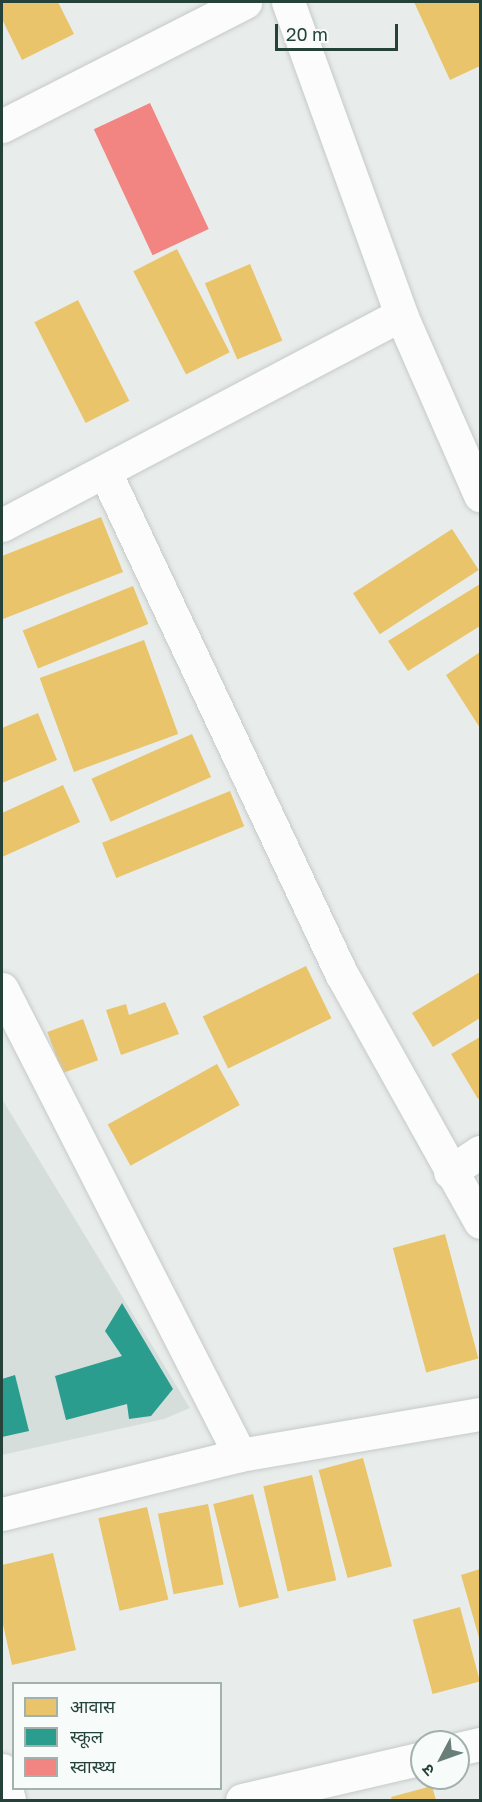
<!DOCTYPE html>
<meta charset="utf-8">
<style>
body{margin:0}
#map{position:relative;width:482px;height:1802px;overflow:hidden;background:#e8edeb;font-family:"Golos Text","Noto Sans Devanagari",sans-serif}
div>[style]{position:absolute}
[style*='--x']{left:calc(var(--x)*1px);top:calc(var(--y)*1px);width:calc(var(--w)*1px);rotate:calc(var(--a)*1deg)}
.built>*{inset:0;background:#d6dedb}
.homes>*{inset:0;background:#e9c46a;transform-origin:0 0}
.schools>*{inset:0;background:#2a9d8f}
.health>*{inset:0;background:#f28482;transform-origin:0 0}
.roads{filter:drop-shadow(0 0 2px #c5cac8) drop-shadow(0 0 2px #c5cac8)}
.street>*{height:33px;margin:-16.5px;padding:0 16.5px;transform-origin:16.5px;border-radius:16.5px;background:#fcfcfc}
span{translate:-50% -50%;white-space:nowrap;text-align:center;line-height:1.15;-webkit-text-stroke:6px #f7fbf9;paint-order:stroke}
.frame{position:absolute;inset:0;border:3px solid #24423a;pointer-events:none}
.legend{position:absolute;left:12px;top:1682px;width:210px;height:108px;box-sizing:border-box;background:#f7fbf9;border:2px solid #a3b1ad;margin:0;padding:8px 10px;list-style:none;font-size:18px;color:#24423a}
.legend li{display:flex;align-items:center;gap:12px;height:30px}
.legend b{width:30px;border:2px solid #a3b1ad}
.north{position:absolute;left:410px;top:1730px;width:60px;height:60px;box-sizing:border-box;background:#f7fbf9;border:2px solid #a3b1ad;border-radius:50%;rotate:229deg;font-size:16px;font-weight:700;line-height:24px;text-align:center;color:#24423a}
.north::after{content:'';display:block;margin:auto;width:21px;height:27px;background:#697e78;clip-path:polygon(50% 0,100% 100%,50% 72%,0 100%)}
.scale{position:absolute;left:275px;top:24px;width:123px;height:27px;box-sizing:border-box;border:3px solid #24423a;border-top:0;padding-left:8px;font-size:18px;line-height:21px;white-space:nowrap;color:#24423a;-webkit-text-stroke:4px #f7fbf9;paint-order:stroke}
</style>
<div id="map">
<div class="built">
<i style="clip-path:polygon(2px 1099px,190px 1408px,164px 1419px,2px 1455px)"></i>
</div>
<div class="homes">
<i style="clip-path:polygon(2px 2px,58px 2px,74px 34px,22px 60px,2px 19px)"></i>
<i style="clip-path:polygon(414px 2px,480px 2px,480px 66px,450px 80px)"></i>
<i style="left:177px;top:249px;width:116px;height:49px;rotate:63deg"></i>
<i style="left:250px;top:264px;width:83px;height:49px;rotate:67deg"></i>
<i style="left:78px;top:300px;width:113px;height:49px;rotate:63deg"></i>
<i style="clip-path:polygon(101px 517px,123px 572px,3px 619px,2px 556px)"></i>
<i style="left:452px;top:529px;width:49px;height:118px;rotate:57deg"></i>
<i style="clip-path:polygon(480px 584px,480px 626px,408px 671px,388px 641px)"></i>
<i style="left:133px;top:586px;width:41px;height:119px;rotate:68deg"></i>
<i style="left:144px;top:640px;width:100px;height:111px;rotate:70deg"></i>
<i style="clip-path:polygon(480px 652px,480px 728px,446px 675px)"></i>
<i style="clip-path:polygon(38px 713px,57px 760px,2px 783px,2px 728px)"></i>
<i style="left:192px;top:734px;width:47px;height:110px;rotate:66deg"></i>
<i style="clip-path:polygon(63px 785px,80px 822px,2px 857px,2px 813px)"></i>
<i style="left:230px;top:791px;width:38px;height:138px;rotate:68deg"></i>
<i style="left:306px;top:966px;width:58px;height:115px;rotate:64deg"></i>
<i style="clip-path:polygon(480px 972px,480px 1018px,433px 1047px,412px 1013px)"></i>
<i style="clip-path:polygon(165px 1002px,179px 1034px,121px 1055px,106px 1010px,126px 1004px,129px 1015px)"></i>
<i style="left:83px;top:1019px;width:44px;height:38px;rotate:70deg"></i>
<i style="clip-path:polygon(480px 1037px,480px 1097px,478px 1099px,451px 1054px)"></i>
<i style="left:217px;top:1064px;width:47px;height:125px;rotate:61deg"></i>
<i style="left:445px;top:1234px;width:129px;height:54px;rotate:75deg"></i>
<i style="left:363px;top:1458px;width:112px;height:46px;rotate:75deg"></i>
<i style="left:312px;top:1475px;width:108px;height:50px;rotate:77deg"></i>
<i style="left:253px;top:1494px;width:107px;height:41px;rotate:76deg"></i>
<i style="left:208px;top:1504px;width:82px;height:51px;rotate:79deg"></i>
<i style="left:147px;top:1507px;width:95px;height:50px;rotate:77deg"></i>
<i style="clip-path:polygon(53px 1553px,76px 1650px,12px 1665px,2px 1620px,2px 1565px)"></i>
<i style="clip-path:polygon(480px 1569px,480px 1641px,461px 1575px)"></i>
<i style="left:460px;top:1607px;width:77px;height:49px;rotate:75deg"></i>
<i style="clip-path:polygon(432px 1786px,436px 1800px,392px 1800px,391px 1797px)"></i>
</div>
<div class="schools">
<i style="clip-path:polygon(122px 1303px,173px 1389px,151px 1416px,129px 1419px,127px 1404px,66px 1420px,55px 1376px,122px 1356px,105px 1331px)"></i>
<i style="clip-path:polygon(15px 1375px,29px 1431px,2px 1437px,2px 1379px)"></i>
</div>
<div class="health">
<i style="left:150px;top:103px;width:139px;height:62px;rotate:65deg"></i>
</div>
<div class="roads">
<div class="street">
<i style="--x:288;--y:2;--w:333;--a:70.1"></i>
<i style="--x:401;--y:315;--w:197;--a:66.3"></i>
<i style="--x:2;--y:126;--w:273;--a:-27"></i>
<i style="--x:105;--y:472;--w:554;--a:64.78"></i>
<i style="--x:341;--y:973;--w:285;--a:60.8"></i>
<i style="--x:2;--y:525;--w:451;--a:-27.8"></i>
<i style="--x:2;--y:989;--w:523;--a:62.95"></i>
<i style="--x:450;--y:1172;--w:36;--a:-34"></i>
<i style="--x:2;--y:1514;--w:245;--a:-13.9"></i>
<i style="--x:240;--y:1455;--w:243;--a:-9.7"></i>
<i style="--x:458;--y:1749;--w:23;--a:-13"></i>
<i style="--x:2;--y:1770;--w:31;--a:77"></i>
<i style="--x:242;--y:1800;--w:185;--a:-13.1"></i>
</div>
</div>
<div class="frame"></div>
<ul class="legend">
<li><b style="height:16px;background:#e9c46a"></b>आवास</li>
<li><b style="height:16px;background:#2a9d8f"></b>स्कूल</li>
<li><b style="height:16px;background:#f28482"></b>स्वास्थ्य</li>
</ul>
<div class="north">उ</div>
<div class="scale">20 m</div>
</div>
